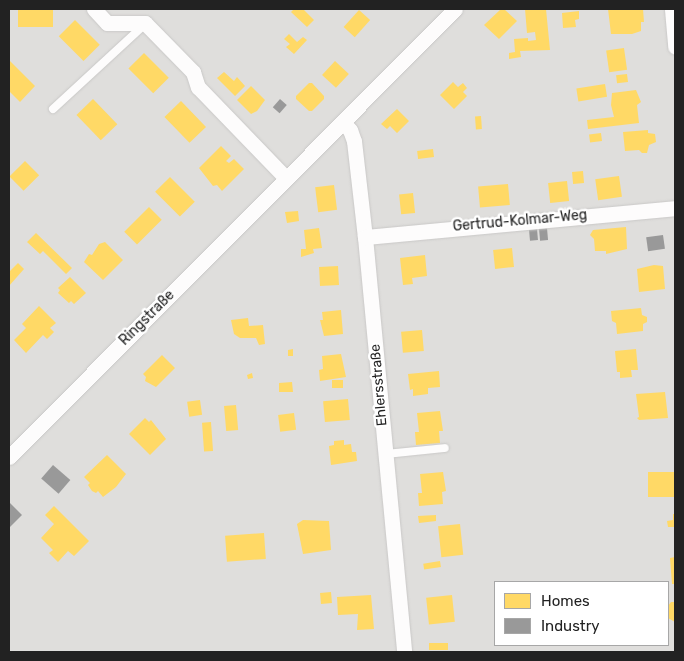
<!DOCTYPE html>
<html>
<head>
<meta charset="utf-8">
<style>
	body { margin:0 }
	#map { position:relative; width:684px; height:661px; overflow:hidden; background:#f0eeeb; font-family:Rubik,sans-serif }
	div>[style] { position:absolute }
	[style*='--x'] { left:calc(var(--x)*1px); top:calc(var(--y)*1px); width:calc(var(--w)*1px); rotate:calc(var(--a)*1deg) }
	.residential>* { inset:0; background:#dfdedc }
	.homes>* { inset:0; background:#ffd966; transform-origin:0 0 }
	.industry>* { inset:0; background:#999; transform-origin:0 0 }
	.roads { filter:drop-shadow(0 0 1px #c9c8c7) drop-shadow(0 0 1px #c9c8c7) }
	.lane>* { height:8px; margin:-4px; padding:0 4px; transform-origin:4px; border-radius:4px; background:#fdfcfc }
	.street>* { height:15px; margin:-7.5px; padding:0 7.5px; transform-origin:7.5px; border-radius:7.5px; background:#fdfcfc }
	span { translate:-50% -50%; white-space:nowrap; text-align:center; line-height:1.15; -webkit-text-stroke:5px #fff; paint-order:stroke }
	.street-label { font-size:14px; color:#222 }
	.frame { position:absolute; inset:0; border:10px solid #222; pointer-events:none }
	.legend { position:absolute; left:494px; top:581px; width:175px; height:65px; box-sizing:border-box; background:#fff; border:1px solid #a7a7a7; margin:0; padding:6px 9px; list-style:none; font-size:15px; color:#222 }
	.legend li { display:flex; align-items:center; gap:10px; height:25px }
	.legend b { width:25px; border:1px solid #a7a7a7 }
</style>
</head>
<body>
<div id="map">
	<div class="residential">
		<div style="clip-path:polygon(evenodd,9px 9px,675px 9px,675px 652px,9px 652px,9px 9px,495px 582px,668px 582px,668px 645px,495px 645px,495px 582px)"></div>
	</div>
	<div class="homes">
		<div style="left:18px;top:9px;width:35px;height:18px"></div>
		<div style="clip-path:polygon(294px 9px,303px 9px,314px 20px,307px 27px,291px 12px)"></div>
		<div style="clip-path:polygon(501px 9px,504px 9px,517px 21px,499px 39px,484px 25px)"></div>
		<div style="clip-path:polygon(525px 9px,546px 9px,550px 50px,520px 51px,521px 57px,509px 59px,509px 53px,515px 52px,514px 39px,528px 38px,528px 41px,536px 40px,535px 32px,527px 33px)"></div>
		<div style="clip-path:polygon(608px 9px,643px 9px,644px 22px,641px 22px,641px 31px,632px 34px,611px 34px)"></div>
		<div style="left:359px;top:10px;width:15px;height:23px;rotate:42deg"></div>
		<div style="clip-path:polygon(579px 11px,579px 19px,575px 20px,576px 27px,563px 28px,562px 13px)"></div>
		<div style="left:75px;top:20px;width:35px;height:23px;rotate:45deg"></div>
		<div style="clip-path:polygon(289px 34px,297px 42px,303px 37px,307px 40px,294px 54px,286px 47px,290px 44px,284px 39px)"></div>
		<div style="left:624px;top:48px;width:22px;height:18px;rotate:82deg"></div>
		<div style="left:144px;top:53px;width:35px;height:22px;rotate:45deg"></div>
		<div style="clip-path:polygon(10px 61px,35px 86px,20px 102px,9px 91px)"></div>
		<div style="left:335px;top:61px;width:19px;height:19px;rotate:43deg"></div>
		<div style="clip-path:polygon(224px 72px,234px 81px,237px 77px,245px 86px,235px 96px,217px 78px)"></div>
		<div style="left:627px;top:74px;width:8px;height:11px;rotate:83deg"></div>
		<div style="clip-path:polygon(453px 82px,458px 87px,463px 83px,467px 88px,463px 92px,467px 96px,454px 109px,440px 95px)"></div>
		<div style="clip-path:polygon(309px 83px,312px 83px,324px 96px,324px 99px,312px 111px,309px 111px,296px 99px,296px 96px)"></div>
		<div style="left:605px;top:84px;width:13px;height:29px;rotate:81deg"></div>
		<div style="clip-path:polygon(251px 86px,265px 100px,257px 111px,251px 114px,237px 100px)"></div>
		<div style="clip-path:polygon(636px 90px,641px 102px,637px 105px,639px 123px,588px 129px,587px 120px,614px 117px,611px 105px,612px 93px)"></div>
		<div style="left:93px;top:99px;width:35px;height:23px;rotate:46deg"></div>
		<div style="left:181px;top:101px;width:36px;height:23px;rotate:46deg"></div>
		<div style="clip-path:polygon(397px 109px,409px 121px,397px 133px,390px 126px,387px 129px,381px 124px)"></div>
		<div style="left:481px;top:116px;width:13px;height:6px;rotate:86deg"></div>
		<div style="clip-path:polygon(648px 130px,648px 133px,655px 134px,656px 142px,649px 145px,647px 153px,642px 153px,639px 150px,625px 151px,623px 132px)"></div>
		<div style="left:601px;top:133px;width:8px;height:12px;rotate:83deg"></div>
		<div style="clip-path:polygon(221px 146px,231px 156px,226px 161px,229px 163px,234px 159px,244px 169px,222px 191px,217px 185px,213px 186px,199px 168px)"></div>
		<div style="left:433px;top:149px;width:8px;height:16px;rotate:83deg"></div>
		<div style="left:25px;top:161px;width:20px;height:22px;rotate:45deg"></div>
		<div style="left:583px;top:171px;width:12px;height:11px;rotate:85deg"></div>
		<div style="left:619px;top:176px;width:21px;height:24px;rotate:82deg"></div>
		<div style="left:170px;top:177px;width:35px;height:21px;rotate:45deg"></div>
		<div style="left:567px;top:181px;width:20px;height:19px;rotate:84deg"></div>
		<div style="left:508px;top:184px;width:21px;height:30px;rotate:85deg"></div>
		<div style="left:334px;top:185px;width:25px;height:19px;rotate:83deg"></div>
		<div style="left:413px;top:193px;width:20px;height:14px;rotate:84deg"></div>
		<div style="left:149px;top:207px;width:18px;height:35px;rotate:45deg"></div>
		<div style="clip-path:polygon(298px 211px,299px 221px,287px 223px,285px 212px)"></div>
		<div style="clip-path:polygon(626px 227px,627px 249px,606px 254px,606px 251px,595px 251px,594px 239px,590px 235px,593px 230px)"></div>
		<div style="clip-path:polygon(319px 228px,322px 248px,313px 249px,314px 253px,301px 257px,301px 249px,306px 249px,304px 230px)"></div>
		<div style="clip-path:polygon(36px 233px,72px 268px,66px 274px,43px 251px,40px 254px,27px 242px)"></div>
		<div style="clip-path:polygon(105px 242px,123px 260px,103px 280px,84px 262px,89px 254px,92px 255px,99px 244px)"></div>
		<div style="left:512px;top:248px;width:19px;height:19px;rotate:84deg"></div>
		<div style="clip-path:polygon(425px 255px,427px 276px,412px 278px,413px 284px,403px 285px,400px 258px)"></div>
		<div style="clip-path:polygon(18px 263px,24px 269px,9px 286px,9px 272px)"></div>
		<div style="clip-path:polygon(654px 265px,663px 266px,665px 289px,639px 292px,637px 269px)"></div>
		<div style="left:338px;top:266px;width:19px;height:19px;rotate:87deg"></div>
		<div style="clip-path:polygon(70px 277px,86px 293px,74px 304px,71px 301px,69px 303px,58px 293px,60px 290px,58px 288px)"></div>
		<div style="clip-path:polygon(39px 306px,56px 323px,50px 328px,54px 332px,47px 339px,43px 335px,26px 353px,14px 340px,26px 328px,22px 324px)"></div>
		<div style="clip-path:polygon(641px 308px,642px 315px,647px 317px,647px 322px,643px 324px,643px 331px,617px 334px,616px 323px,612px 321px,611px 311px)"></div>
		<div style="clip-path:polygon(341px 310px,343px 334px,324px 336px,320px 320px,323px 320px,322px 312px)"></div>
		<div style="clip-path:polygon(248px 318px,249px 326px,263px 325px,265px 344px,259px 345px,256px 338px,240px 338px,234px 334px,231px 320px)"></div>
		<div style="left:422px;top:330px;width:21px;height:21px;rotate:85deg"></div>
		<div style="clip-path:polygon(293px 349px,293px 356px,288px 356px,288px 350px)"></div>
		<div style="clip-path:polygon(636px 349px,638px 370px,631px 370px,632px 377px,620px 378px,620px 372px,617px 372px,615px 351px)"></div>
		<div style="clip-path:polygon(341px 354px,346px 377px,320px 381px,319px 370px,323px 369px,322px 356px)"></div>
		<div style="clip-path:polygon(162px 355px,175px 368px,156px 387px,145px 381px,146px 377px,143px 374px)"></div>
		<div style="clip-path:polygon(439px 371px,440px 387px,428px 388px,428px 394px,413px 396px,413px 389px,410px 390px,408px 374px)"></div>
		<div style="clip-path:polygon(252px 373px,253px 378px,248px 379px,247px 375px)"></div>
		<div style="left:343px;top:380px;width:8px;height:11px;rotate:90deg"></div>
		<div style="clip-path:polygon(292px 382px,293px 392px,279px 392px,279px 383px)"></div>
		<div style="clip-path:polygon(665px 392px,668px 418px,639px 420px,637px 418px,639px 417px,636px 394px)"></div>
		<div style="left:348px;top:399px;width:21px;height:25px;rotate:85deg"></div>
		<div style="left:200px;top:400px;width:15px;height:13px;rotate:82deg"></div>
		<div style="left:236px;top:405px;width:25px;height:12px;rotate:85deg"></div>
		<div style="clip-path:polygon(440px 411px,443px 431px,439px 431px,440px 443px,416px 445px,415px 432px,419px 432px,417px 413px)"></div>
		<div style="left:294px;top:413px;width:17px;height:16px;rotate:83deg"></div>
		<div style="clip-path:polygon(145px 418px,149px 422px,151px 420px,166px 439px,150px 455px,129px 434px)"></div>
		<div style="left:211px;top:422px;width:29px;height:9px;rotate:86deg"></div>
		<div style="clip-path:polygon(344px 440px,344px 445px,351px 444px,352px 452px,356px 452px,357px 461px,331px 465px,329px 446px,334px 445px,334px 441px)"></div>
		<div style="clip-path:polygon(107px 455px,126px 474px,116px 487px,103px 497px,98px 491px,96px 493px,92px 491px,88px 485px,90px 483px,84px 477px)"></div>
		<div style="clip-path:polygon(443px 472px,446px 491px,442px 492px,443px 504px,419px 506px,418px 493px,422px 493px,420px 474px)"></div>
		<div style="left:675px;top:472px;width:25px;height:27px;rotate:90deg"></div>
		<div style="clip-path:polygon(54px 506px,89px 541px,74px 556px,68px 551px,58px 562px,49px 553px,53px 550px,41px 538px,54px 524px,45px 515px)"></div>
		<div style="clip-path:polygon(673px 514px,675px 514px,675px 527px,668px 527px,667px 521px,673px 520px)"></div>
		<div style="clip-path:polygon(436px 515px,436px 521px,419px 523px,418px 516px)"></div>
		<div style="clip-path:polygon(303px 520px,329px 521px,331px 550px,303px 554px,297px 524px)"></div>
		<div style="left:460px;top:524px;width:31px;height:22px;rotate:84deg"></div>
		<div style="left:264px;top:533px;width:26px;height:39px;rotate:86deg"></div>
		<div style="clip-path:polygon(675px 557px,675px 584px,672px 584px,670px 558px)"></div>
		<div style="left:440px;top:561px;width:6px;height:17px;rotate:81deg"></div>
		<div style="left:331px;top:592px;width:11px;height:11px;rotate:85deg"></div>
		<div style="clip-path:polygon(371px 595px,374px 629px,357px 630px,358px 614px,338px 615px,337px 597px)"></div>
		<div style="left:452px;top:595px;width:27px;height:26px;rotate:84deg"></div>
		<div style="clip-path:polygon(671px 602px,675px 602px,675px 622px,668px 618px,668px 606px)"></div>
		<div style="left:448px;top:643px;width:7px;height:19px;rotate:90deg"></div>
	</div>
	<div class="industry">
		<div style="left:280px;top:99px;width:9px;height:11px;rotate:41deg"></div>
		<div style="left:547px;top:228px;width:12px;height:8px;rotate:85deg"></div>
		<div style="left:537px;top:229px;width:11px;height:8px;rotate:85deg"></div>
		<div style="left:663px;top:235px;width:14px;height:17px;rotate:82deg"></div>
		<div style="left:53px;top:465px;width:23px;height:18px;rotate:41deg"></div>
		<div style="clip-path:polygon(9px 502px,22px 515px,9px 528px)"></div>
	</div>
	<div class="roads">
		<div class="lane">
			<div style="--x:53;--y:109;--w:125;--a:-42.7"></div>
			<div style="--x:385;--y:454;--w:60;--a:-5.7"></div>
		</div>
		<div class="street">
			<div style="--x:94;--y:9;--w:19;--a:47"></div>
			<div style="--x:107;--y:23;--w:38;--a:0"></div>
			<div style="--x:145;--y:23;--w:69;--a:45.6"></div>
			<div style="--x:193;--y:72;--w:16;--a:72"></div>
			<div style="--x:198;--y:87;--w:127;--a:46"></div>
			<div style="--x:672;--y:9;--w:38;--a:85"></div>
			<div style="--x:343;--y:122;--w:11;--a:49"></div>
			<div style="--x:350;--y:130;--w:12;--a:70"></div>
			<div style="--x:354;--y:141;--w:97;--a:83.5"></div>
			<div style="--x:365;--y:237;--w:417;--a:84.6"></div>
			<div style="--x:365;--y:237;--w:311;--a:-5.3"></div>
			<div style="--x:9;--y:457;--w:632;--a:-45.13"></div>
		</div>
	</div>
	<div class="street-label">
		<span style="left:520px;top:221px;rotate:-5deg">Gertrud-Kolmar-Weg</span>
		<span style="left:147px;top:318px;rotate:-45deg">Ringstraße</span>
		<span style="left:379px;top:385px;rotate:-95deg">Ehlersstraße</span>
	</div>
	<div class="frame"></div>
	<ul class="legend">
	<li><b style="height:14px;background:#ffd966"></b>Homes</li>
	<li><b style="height:14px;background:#999"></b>Industry</li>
	</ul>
</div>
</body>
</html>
